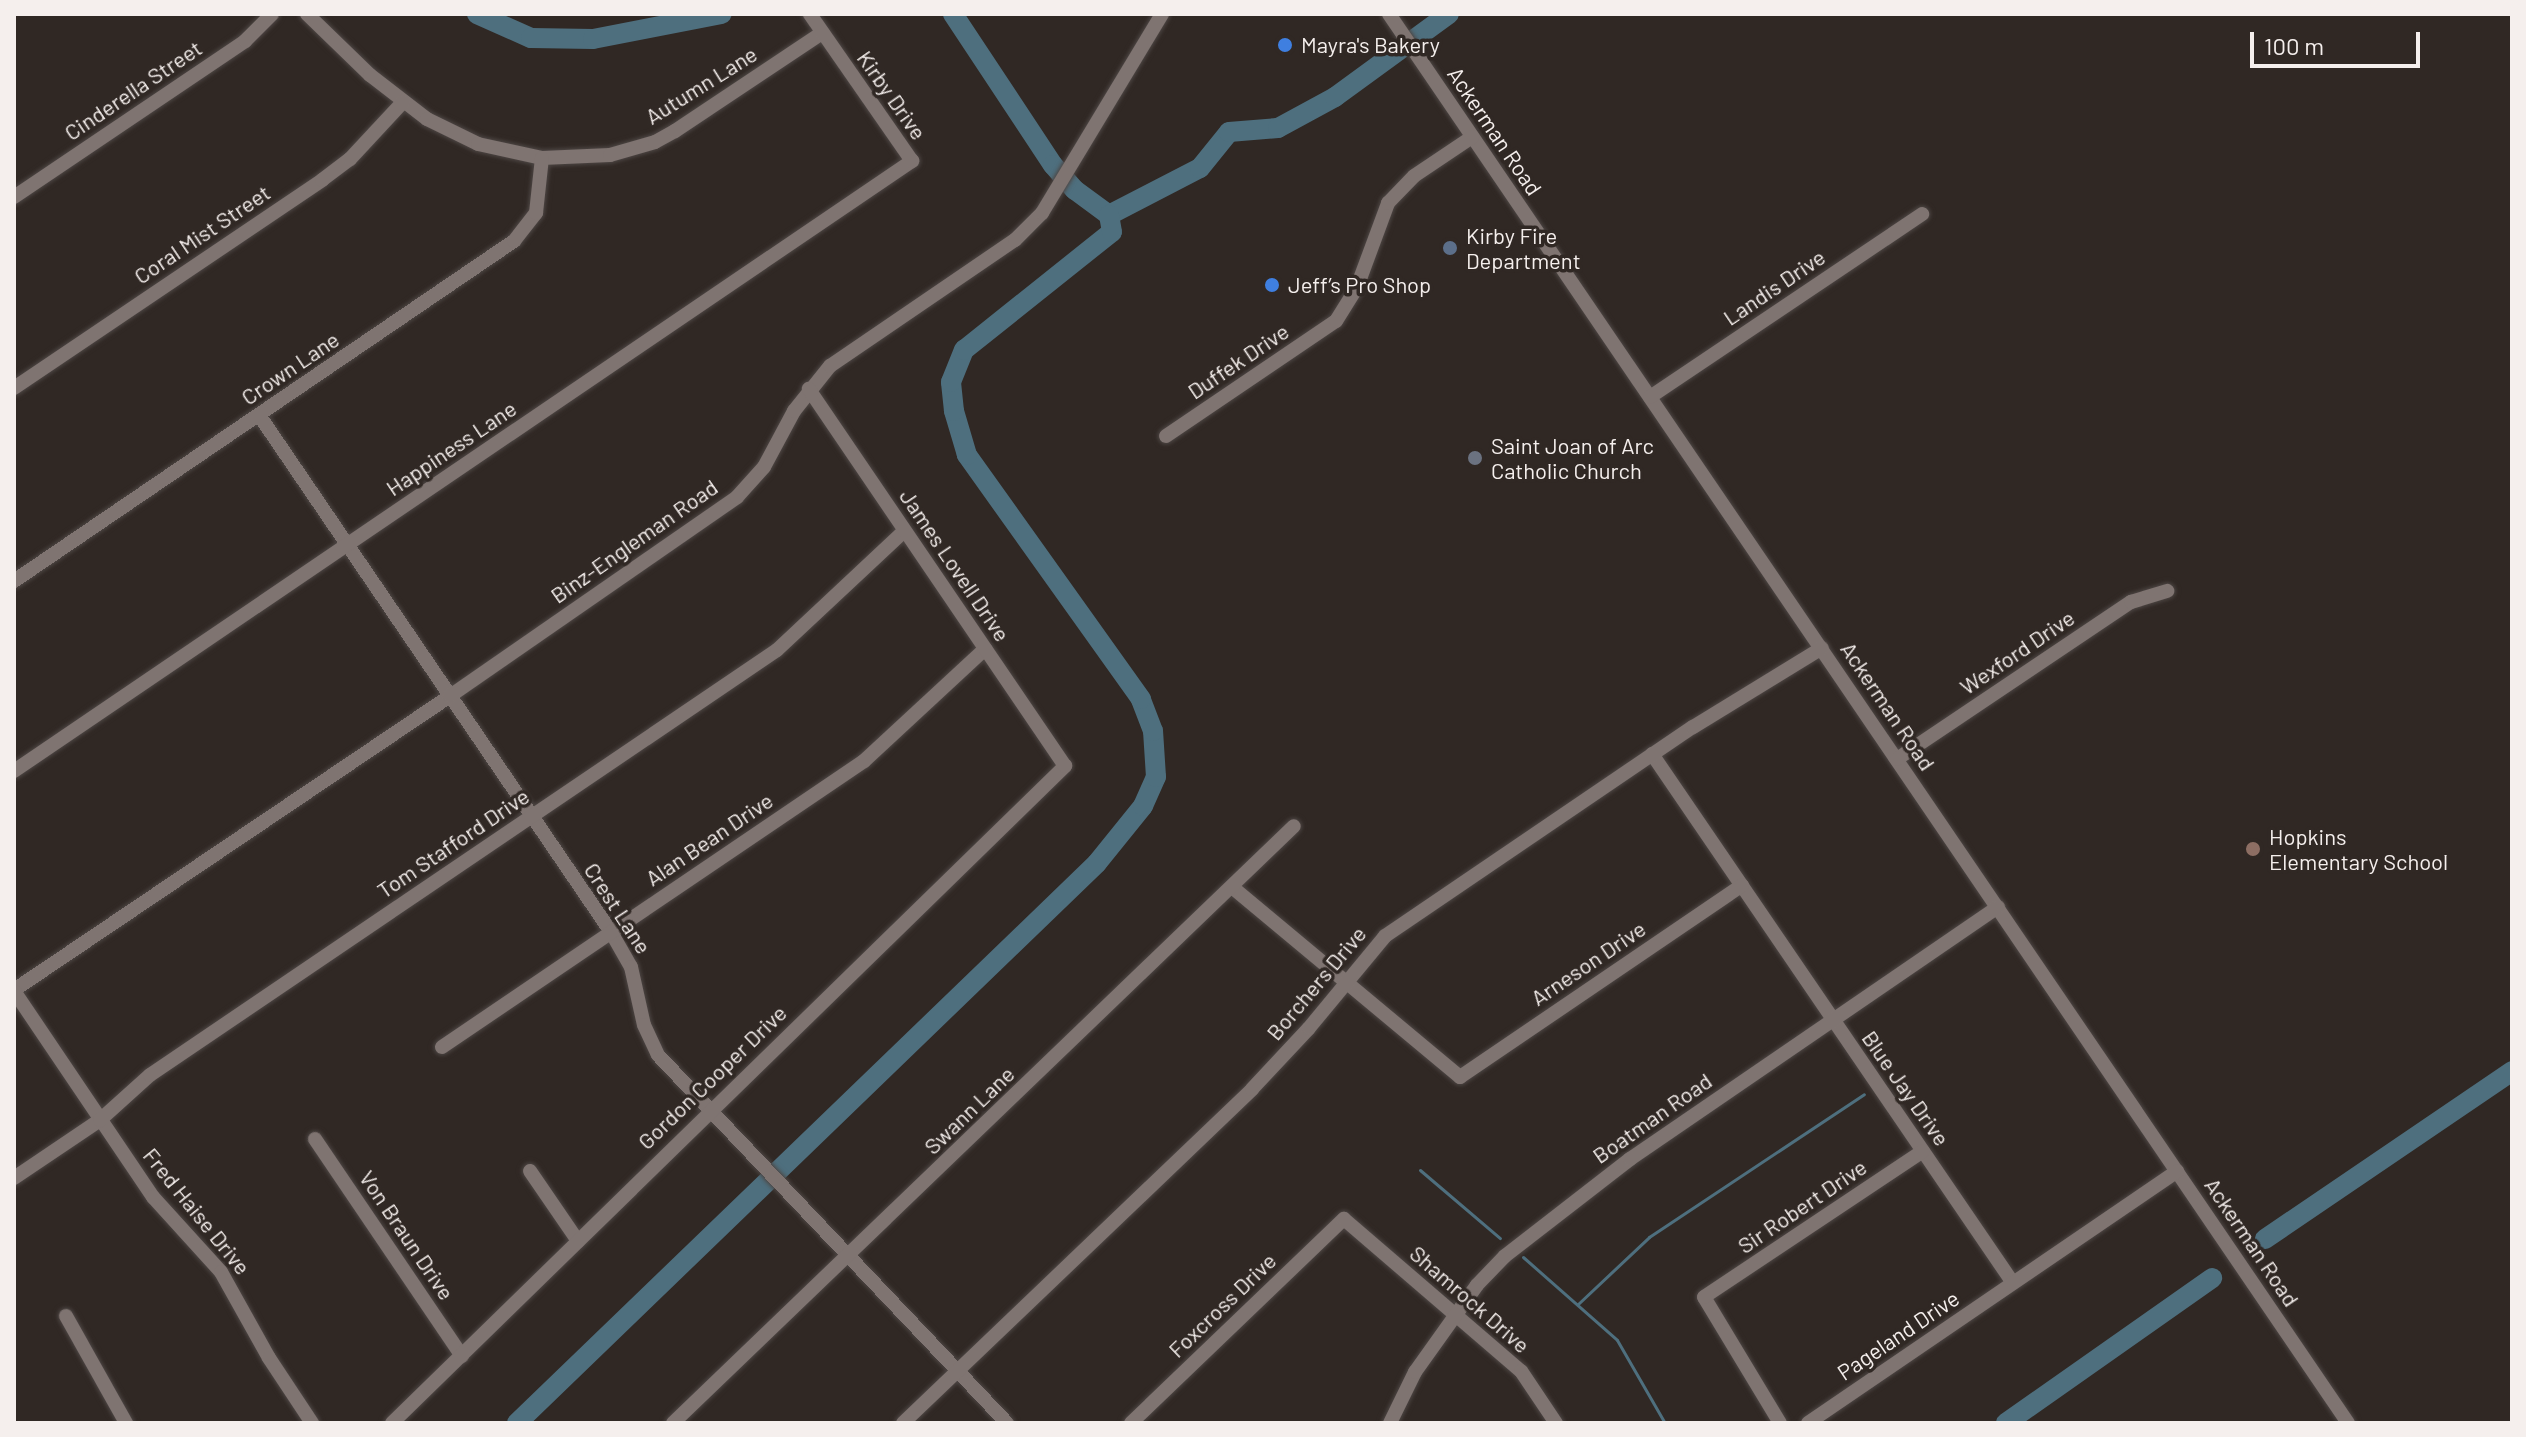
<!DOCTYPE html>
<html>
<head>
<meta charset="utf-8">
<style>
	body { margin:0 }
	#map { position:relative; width:2526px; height:1437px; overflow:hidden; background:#302824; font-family:Barlow,sans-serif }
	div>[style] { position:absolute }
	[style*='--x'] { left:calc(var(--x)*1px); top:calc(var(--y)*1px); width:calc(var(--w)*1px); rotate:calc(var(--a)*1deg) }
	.stream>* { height:3px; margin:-1.5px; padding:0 1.5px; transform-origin:1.5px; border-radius:1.5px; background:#4e6f7e }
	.river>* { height:20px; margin:-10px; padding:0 10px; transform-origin:10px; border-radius:10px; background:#4e6f7e }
	.roads { filter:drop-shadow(0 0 2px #4d4644) drop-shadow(0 0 2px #4d4644) }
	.minor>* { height:14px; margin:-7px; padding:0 7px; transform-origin:7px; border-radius:7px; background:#7f7471 }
	.dots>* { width:22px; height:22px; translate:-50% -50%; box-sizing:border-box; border:4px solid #302824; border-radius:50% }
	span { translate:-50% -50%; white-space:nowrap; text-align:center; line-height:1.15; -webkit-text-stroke:7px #302824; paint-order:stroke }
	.poi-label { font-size:22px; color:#f5efed }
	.left { translate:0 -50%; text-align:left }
	.street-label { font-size:22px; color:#f5efed }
	.frame { position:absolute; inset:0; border:16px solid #f5efed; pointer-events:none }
	.scale { position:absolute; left:2250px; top:32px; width:170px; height:36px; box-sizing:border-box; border:4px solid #f5efed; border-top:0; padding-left:10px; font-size:24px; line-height:28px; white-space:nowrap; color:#f5efed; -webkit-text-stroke:6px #302824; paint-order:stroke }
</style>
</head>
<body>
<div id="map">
	<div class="stream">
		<div style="--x:1420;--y:1170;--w:105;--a:40.4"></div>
		<div style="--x:1523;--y:1257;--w:125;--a:41.4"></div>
		<div style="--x:1617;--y:1340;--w:96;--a:60"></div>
		<div style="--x:1578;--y:1304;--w:98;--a:-43.3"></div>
		<div style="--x:1649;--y:1237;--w:258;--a:-33.6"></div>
	</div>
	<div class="river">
		<div style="--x:477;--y:14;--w:59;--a:24"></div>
		<div style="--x:531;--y:38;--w:62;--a:0.9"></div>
		<div style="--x:593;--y:39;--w:131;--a:-11"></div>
		<div style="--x:953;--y:14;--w:181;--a:56.5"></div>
		<div style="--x:1053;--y:165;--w:33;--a:49"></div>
		<div style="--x:1075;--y:190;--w:42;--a:36.3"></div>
		<div style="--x:1109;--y:215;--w:102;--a:-27.3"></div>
		<div style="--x:1200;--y:168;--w:46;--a:-51.1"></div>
		<div style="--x:1229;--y:132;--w:49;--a:-4.7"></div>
		<div style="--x:1278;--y:128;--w:65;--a:-28.5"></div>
		<div style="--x:1335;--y:97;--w:141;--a:-36.1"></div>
		<div style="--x:2265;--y:1239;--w:299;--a:-34.2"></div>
		<div style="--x:517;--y:1423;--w:806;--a:-43.99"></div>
		<div style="--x:1097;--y:863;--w:73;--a:-51.1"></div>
		<div style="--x:1143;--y:806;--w:32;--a:-66"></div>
		<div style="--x:1156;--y:777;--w:46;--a:-93.7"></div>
		<div style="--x:1153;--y:731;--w:34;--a:-111"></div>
		<div style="--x:1141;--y:699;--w:300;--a:-125.5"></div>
		<div style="--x:967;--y:455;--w:46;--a:-106.5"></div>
		<div style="--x:954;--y:411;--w:29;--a:-96"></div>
		<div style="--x:951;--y:382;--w:35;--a:-68"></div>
		<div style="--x:964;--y:350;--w:189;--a:-38.6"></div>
		<div style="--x:1112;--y:232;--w:17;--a:-100"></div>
		<div style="--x:2006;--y:1423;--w:252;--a:-35.1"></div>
	</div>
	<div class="roads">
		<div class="minor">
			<div style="--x:307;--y:14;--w:88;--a:44.1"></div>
			<div style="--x:370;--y:75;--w:72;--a:37.7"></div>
			<div style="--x:427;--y:119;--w:57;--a:26.1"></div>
			<div style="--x:478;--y:144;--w:66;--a:12.3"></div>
			<div style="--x:542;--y:158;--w:68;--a:-2.5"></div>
			<div style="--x:610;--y:155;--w:47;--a:-16.1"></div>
			<div style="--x:655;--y:142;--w:23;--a:-29"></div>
			<div style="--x:675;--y:131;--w:177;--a:-33.7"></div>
			<div style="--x:1389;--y:14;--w:1704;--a:55.76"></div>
			<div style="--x:14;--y:197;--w:279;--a:-34"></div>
			<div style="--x:245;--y:41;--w:38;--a:-45"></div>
			<div style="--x:14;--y:388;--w:372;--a:-34"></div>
			<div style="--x:322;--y:180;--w:35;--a:-37"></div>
			<div style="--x:350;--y:159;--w:78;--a:-47.1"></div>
			<div style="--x:1650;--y:397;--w:328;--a:-33.9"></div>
			<div style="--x:259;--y:415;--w:625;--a:55.75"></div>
			<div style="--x:611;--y:932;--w:40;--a:60.3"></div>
			<div style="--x:631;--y:967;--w:59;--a:77.4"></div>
			<div style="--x:644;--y:1025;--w:33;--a:65"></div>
			<div style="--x:658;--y:1055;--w:507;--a:46.52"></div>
			<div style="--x:1166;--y:436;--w:205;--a:-34.1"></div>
			<div style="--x:1336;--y:321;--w:40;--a:-58"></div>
			<div style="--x:1357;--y:287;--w:90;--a:-69.7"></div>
			<div style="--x:1388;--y:203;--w:37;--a:-46"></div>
			<div style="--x:1414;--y:176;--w:70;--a:-33.9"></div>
			<div style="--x:14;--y:581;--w:605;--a:-34.22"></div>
			<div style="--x:514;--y:241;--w:36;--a:-52"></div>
			<div style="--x:536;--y:213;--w:55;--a:-83.8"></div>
			<div style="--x:1652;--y:754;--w:640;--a:55.69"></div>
			<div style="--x:1897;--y:759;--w:282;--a:-33.9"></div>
			<div style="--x:2131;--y:602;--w:38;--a:-17"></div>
			<div style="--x:14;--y:771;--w:1086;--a:-34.19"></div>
			<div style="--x:912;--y:161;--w:179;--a:-124.8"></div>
			<div style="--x:1232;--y:887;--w:297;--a:39.8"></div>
			<div style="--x:1460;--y:1077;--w:341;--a:-34.2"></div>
			<div style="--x:14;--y:990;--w:526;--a:-33.99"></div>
			<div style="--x:450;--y:696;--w:349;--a:-34.7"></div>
			<div style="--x:737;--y:497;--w:40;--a:-48"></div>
			<div style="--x:764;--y:467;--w:64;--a:-61.8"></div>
			<div style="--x:794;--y:411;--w:58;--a:-51.3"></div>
			<div style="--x:830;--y:366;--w:224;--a:-34.3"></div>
			<div style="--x:1015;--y:240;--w:38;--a:-45"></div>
			<div style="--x:1042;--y:213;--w:232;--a:-58.9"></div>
			<div style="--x:14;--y:991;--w:249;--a:56"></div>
			<div style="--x:153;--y:1197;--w:101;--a:47.8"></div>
			<div style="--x:221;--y:1272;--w:98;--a:60.8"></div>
			<div style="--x:269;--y:1358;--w:78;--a:56.5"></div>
			<div style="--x:442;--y:1047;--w:510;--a:-34.13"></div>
			<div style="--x:864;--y:761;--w:165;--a:-42.8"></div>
			<div style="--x:315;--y:1139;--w:262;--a:55.9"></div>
			<div style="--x:530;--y:1171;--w:85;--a:55.6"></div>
			<div style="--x:14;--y:1178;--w:104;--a:-34"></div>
			<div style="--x:100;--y:1120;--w:67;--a:-42"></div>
			<div style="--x:150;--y:1075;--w:757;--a:-34.13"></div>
			<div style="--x:777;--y:650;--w:174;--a:-43.1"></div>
			<div style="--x:66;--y:1316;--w:123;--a:60.7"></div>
			<div style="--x:392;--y:1423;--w:941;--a:-44.31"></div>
			<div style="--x:1065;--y:766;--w:456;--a:-124.2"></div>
			<div style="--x:673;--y:1423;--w:861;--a:-43.87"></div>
			<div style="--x:903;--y:1423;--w:483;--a:-43.7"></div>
			<div style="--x:1252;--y:1089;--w:83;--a:-46.9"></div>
			<div style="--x:1309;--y:1028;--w:119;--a:-50.4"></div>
			<div style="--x:1385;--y:936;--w:372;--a:-34.2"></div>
			<div style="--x:1693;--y:727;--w:151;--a:-31.5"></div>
			<div style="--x:1131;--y:1423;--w:295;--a:-43.8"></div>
			<div style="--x:1344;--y:1219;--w:233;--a:40.7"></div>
			<div style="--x:1521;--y:1371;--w:63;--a:56.1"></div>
			<div style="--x:1390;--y:1423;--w:57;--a:-63.9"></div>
			<div style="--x:1415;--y:1372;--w:107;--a:-54.5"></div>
			<div style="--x:1477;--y:1285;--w:40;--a:-46"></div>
			<div style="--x:1505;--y:1256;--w:158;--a:-37.8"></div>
			<div style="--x:1630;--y:1159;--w:446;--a:-34.4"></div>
			<div style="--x:1780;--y:1423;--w:147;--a:-121.1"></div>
			<div style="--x:1704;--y:1297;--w:263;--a:-33.7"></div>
			<div style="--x:1808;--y:1423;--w:447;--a:-34.3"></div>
		</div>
	</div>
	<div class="dots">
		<div style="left:1285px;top:45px;background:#3f7fe0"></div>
		<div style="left:1450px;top:248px;background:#5c6f8a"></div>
		<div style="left:1272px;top:285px;background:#3f7fe0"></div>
		<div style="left:1475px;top:458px;background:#6b7280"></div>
		<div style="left:2253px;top:849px;background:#8d6e63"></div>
	</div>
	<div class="poi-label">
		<span class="left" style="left:1301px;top:45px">Mayra's Bakery</span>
		<span class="left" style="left:1466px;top:248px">Kirby Fire<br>Department</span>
		<span class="left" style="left:1288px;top:285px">Jeff’s Pro Shop</span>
		<span class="left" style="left:1491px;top:458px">Saint Joan of Arc<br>Catholic Church</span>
		<span class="left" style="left:2269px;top:849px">Hopkins<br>Elementary School</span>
	</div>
	<div class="street-label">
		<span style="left:701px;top:85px;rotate:-32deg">Autumn Lane</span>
		<span style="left:133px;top:90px;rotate:-34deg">Cinderella Street</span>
		<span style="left:892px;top:95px;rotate:55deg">Kirby Drive</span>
		<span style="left:1495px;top:131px;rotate:56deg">Ackerman Road</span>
		<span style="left:202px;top:234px;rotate:-34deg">Coral Mist Street</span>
		<span style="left:1774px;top:287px;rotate:-34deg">Landis Drive</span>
		<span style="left:1238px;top:361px;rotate:-34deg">Duffek Drive</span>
		<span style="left:290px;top:368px;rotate:-34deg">Crown Lane</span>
		<span style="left:451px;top:448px;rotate:-34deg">Happiness Lane</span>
		<span style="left:634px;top:541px;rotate:-35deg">Binz-Engleman Road</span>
		<span style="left:955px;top:565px;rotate:56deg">James Lovell Drive</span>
		<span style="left:2017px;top:652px;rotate:-34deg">Wexford Drive</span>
		<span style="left:1888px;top:706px;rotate:56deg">Ackerman Road</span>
		<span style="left:709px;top:839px;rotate:-34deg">Alan Bean Drive</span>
		<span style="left:453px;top:843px;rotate:-34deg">Tom Stafford Drive</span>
		<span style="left:618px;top:908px;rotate:57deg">Crest Lane</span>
		<span style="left:1588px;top:963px;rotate:-34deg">Arneson Drive</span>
		<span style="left:1316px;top:983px;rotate:-50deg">Borchers Drive</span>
		<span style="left:712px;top:1077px;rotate:-44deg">Gordon Cooper Drive</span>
		<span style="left:1906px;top:1088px;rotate:55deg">Blue Jay Drive</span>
		<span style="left:969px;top:1110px;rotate:-44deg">Swann Lane</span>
		<span style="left:1652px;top:1118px;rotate:-35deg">Boatman Road</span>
		<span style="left:1802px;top:1206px;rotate:-34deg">Sir Robert Drive</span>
		<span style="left:197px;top:1211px;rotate:51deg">Fred Haise Drive</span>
		<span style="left:407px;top:1235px;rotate:56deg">Von Braun Drive</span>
		<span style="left:2252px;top:1242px;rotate:56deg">Ackerman Road</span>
		<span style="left:1470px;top:1299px;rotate:41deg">Shamrock Drive</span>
		<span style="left:1222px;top:1305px;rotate:-44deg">Foxcross Drive</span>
		<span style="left:1898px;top:1335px;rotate:-34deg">Pageland Drive</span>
	</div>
	<div class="frame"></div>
	<div class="scale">100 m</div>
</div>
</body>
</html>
